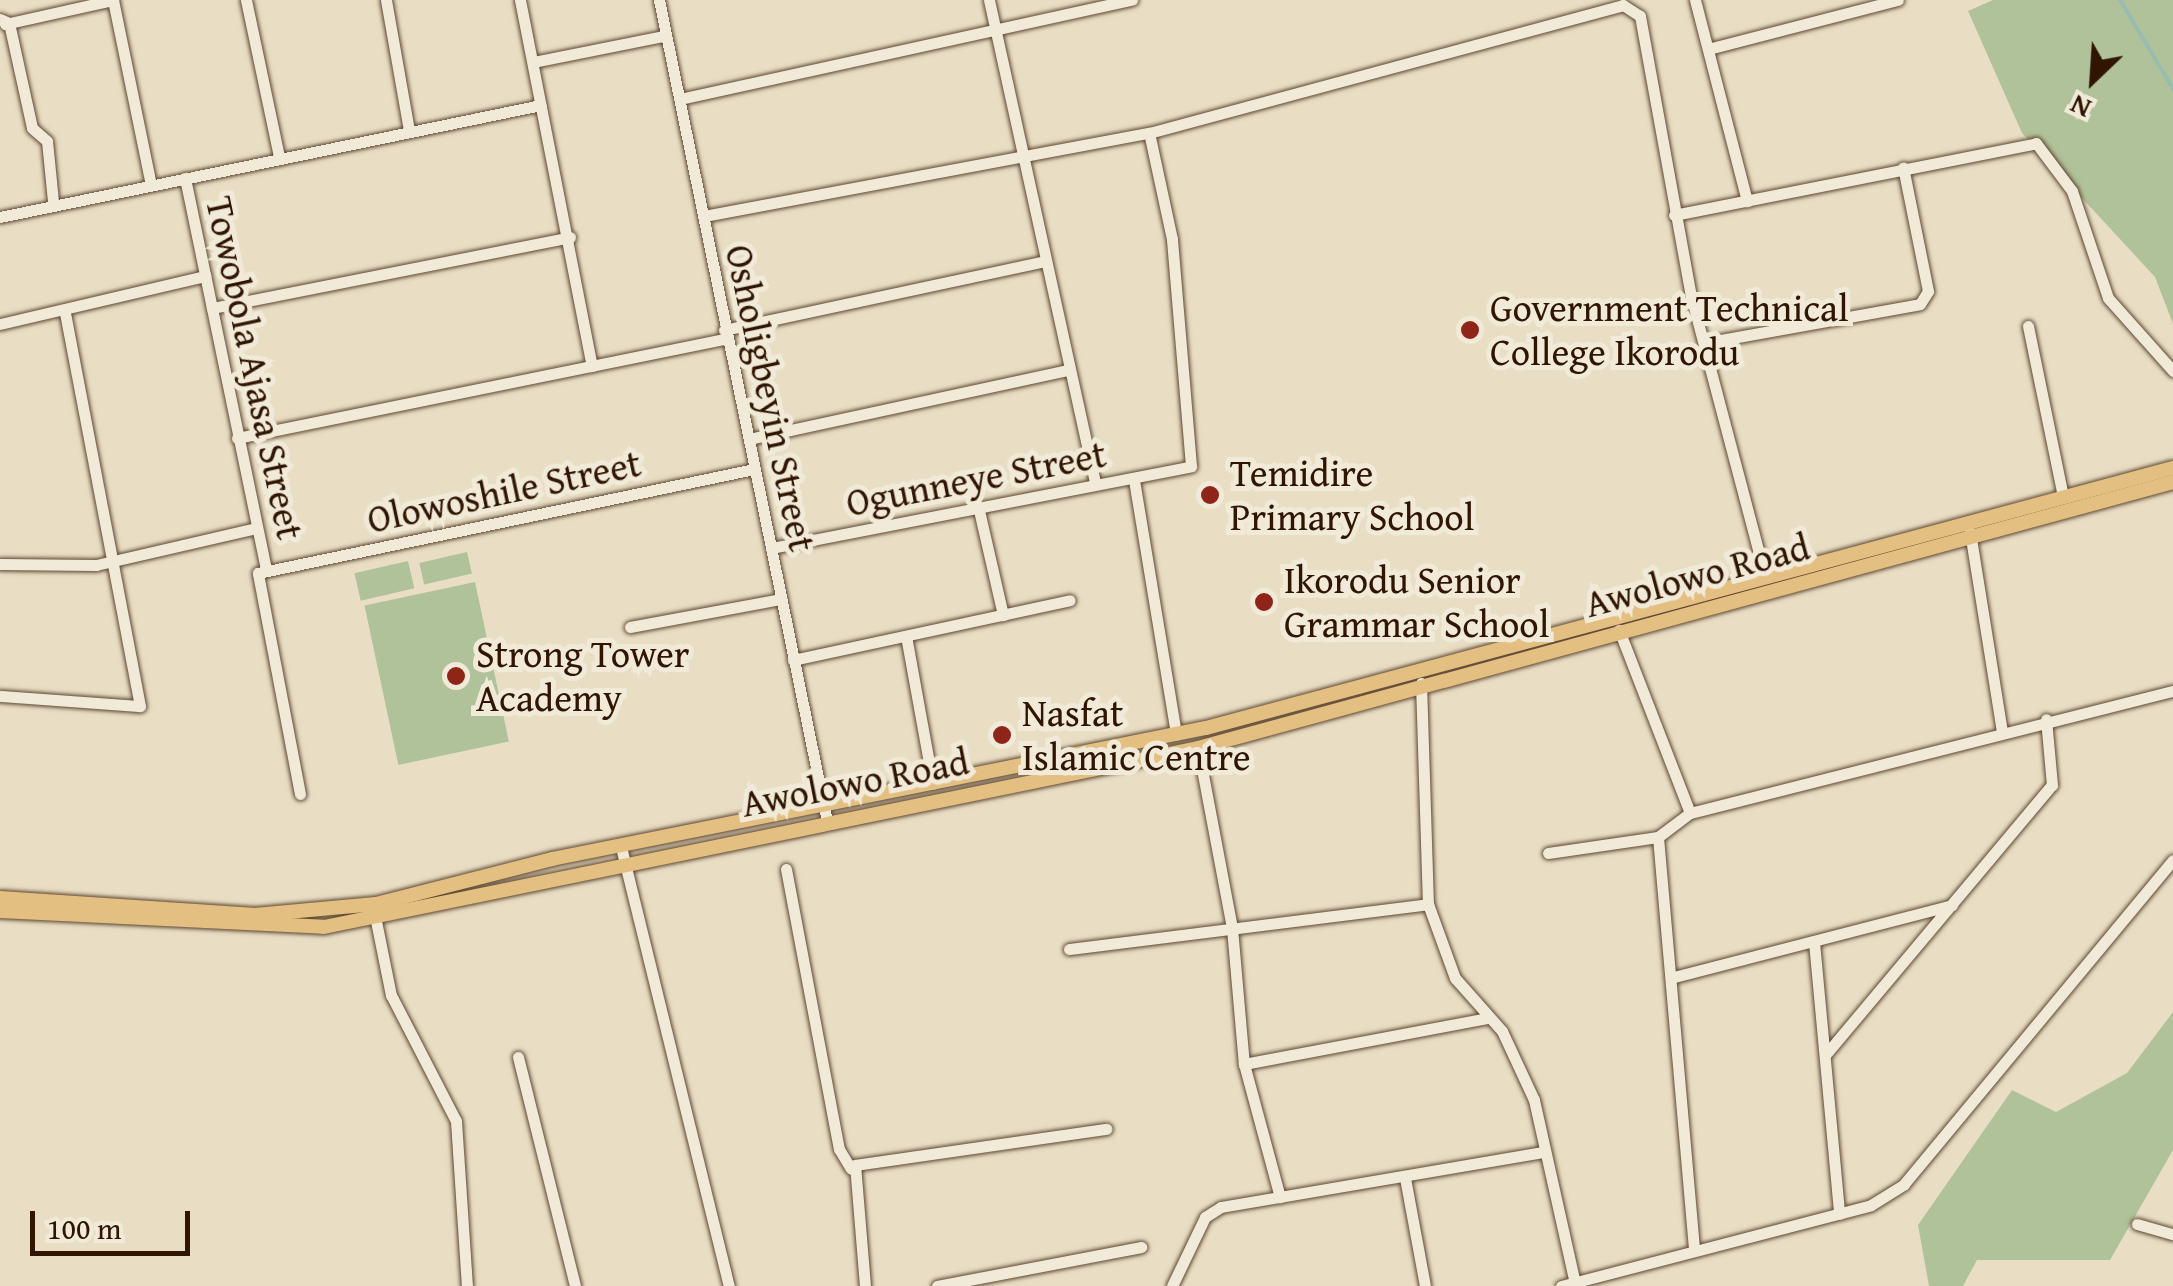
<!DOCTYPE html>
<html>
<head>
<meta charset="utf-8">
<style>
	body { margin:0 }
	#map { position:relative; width:2173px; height:1286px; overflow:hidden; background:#e9dec4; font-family:"Gentium Book Plus",serif }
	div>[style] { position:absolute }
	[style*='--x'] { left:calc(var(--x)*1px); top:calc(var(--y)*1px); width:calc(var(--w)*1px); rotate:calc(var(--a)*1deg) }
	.green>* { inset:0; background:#b0c299; transform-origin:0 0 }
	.stream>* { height:4px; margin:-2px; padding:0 2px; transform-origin:2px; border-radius:2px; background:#97bcb1 }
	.roads { filter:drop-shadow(0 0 2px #5e4731) drop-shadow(0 0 2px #5e4731) }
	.minor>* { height:11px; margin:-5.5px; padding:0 5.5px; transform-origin:5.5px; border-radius:5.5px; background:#f1ead9 }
	.major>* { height:14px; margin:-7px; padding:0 7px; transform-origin:7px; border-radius:7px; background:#e4bf82 }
	.dots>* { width:28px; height:28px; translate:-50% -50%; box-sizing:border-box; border:5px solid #f1ead9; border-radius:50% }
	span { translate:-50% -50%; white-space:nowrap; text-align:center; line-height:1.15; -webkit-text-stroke:10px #f1ead9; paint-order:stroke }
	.poi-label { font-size:38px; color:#301500 }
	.left { translate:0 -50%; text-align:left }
	.street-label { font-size:38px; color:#301500 }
	.north { position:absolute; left:2043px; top:30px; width:100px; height:100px; -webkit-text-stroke:8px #f1ead9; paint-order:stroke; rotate:205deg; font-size:28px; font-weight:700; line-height:40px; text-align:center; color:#301500 }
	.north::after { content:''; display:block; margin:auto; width:35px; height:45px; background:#301500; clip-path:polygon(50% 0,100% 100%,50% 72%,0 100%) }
	.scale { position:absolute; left:30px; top:1211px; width:160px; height:45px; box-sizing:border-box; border:5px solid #301500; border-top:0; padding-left:12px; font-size:30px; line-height:35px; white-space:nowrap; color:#301500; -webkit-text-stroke:8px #f1ead9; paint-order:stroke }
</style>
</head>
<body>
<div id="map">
	<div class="green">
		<div style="clip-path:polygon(1993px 0,2173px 0,2173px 324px,2155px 277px,2022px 133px,1968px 11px)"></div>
		<div style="left:467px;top:552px;width:22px;height:49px;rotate:77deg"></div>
		<div style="left:408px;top:561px;width:28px;height:55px;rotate:77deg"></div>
		<div style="left:475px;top:582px;width:163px;height:113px;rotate:78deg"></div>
		<div style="clip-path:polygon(2173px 1012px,2173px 1150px,2110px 1260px,1977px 1260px,1963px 1286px,1929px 1286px,1918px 1225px,2012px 1090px,2056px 1112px,2127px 1073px)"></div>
	</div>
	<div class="stream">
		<div style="--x:2120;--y:0;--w:104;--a:59.2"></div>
	</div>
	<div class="roads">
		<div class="minor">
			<div style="--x:113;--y:0;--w:184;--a:78.4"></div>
			<div style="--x:246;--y:0;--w:159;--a:78.1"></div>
			<div style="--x:386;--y:0;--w:132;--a:80"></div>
			<div style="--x:520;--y:0;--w:373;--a:78.9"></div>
			<div style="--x:659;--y:0;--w:838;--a:78.44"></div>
			<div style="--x:989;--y:0;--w:494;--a:77.6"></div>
			<div style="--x:1695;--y:0;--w:208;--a:75.5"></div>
			<div style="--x:0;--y:19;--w:10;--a:24"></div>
			<div style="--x:9;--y:23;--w:107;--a:77.6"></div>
			<div style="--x:32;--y:128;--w:20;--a:41"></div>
			<div style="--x:47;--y:141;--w:60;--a:84.3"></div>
			<div style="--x:5;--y:24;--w:111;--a:-12.5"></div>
			<div style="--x:1712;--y:48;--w:192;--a:-14.5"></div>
			<div style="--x:533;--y:62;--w:133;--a:-11.3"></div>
			<div style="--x:680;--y:99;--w:463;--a:-12.4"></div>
			<div style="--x:185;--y:178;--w:400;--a:78.3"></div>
			<div style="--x:1674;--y:215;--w:369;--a:-11.2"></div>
			<div style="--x:2036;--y:143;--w:60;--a:53.1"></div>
			<div style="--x:2072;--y:191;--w:113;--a:71.4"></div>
			<div style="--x:2108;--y:298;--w:98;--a:48.3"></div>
			<div style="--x:704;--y:216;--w:453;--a:-10.6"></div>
			<div style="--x:1149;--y:133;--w:491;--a:-15.1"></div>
			<div style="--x:1623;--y:5;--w:20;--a:33"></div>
			<div style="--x:1640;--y:16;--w:285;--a:79.7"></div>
			<div style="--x:1691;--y:296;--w:291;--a:75.2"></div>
			<div style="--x:0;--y:217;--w:552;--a:-11.7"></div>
			<div style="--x:212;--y:308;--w:365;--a:-11.2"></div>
			<div style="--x:0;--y:324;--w:211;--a:-13.2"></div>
			<div style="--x:2028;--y:326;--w:169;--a:78.4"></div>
			<div style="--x:724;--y:330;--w:325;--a:-12.1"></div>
			<div style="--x:1704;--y:343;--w:219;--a:-10.2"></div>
			<div style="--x:1920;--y:304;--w:15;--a:-58"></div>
			<div style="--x:1928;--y:291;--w:126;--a:-101.4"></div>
			<div style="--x:237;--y:438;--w:497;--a:-11.5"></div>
			<div style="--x:749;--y:439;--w:327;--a:-12.2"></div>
			<div style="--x:1134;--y:480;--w:258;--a:80.6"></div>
			<div style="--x:978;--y:506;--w:112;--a:77.1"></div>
			<div style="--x:1970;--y:532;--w:203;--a:80.9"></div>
			<div style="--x:771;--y:548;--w:428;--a:-11"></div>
			<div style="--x:1191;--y:466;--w:228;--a:-94.8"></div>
			<div style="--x:1172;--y:239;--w:108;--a:-102.2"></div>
			<div style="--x:0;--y:564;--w:96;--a:0.6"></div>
			<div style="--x:96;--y:565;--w:164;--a:-13"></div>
			<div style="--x:630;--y:627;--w:154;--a:-10.5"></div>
			<div style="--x:1619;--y:630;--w:196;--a:68.8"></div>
			<div style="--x:906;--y:636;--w:150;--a:79.7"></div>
			<div style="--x:793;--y:660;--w:283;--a:-12.2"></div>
			<div style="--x:1421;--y:683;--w:221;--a:88.2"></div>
			<div style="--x:1428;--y:904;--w:79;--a:70"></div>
			<div style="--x:1455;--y:978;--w:71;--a:48.4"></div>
			<div style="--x:1502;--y:1031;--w:76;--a:65.1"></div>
			<div style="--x:1534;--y:1100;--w:183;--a:77.4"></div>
			<div style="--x:0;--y:696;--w:140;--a:4.1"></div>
			<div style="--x:140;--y:706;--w:400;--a:-100.8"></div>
			<div style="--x:1198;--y:748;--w:183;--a:79.3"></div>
			<div style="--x:1232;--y:928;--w:137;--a:85"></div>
			<div style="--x:1244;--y:1064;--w:138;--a:74.9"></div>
			<div style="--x:300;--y:794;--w:225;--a:-100.8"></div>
			<div style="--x:258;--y:573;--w:507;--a:-11.84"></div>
			<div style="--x:1658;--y:837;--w:410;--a:85"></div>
			<div style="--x:621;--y:847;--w:452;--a:76.2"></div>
			<div style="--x:1548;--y:853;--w:111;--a:-8.3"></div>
			<div style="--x:1658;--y:837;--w:40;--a:-37"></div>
			<div style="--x:1690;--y:813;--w:498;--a:-14.2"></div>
			<div style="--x:786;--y:869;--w:285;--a:79.3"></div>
			<div style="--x:839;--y:1149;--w:23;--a:59"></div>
			<div style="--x:375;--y:916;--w:81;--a:78.6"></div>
			<div style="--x:391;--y:995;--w:142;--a:62.7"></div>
			<div style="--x:456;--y:1121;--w:165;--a:86.2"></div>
			<div style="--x:1814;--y:942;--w:273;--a:84.7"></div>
			<div style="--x:1069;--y:949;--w:362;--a:-7.1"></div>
			<div style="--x:1674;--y:977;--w:287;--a:-14.5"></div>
			<div style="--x:1826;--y:1054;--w:351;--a:-50"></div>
			<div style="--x:2052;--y:785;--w:66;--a:-95.2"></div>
			<div style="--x:518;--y:1057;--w:236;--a:76"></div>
			<div style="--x:1244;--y:1064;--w:247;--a:-10.7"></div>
			<div style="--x:1405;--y:1178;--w:110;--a:79.5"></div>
			<div style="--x:2137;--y:1224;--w:37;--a:16"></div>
			<div style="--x:865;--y:1286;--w:121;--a:-94.7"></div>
			<div style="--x:855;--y:1165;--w:254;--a:-8.2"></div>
			<div style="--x:937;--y:1286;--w:208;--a:-10.8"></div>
			<div style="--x:1172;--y:1286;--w:76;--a:-64.4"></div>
			<div style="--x:1205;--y:1217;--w:19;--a:-32"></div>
			<div style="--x:1221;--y:1207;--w:327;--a:-9.7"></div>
			<div style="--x:1561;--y:1286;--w:320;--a:-14.6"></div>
			<div style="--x:1871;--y:1205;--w:39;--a:-32"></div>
			<div style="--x:1904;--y:1184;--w:421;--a:-50.3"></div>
		</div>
		<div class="major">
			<div style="--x:0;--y:898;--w:256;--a:3.8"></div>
			<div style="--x:255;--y:915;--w:121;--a:-5.2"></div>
			<div style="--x:376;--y:904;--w:182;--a:-14.3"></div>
			<div style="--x:552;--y:859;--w:667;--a:-11.33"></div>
			<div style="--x:1206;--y:728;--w:1001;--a:-15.05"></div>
			<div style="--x:0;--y:911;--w:324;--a:2.8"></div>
			<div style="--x:324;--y:927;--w:892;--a:-11.57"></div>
			<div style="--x:1198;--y:748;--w:1011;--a:-15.26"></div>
		</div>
	</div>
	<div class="dots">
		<div style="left:1470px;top:330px;background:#8f2418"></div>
		<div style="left:1210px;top:495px;background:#8f2418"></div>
		<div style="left:1264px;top:602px;background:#8f2418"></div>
		<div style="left:456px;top:676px;background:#8f2418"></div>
		<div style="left:1002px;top:735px;background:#8f2418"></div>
	</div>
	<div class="poi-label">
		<span class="left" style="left:1490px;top:330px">Government Technical<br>College Ikorodu</span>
		<span class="left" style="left:1230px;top:495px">Temidire<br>Primary School</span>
		<span class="left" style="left:1284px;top:602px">Ikorodu Senior<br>Grammar School</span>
		<span class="left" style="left:476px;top:676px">Strong Tower<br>Academy</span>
		<span class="left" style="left:1022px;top:735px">Nasfat<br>Islamic Centre</span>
	</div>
	<div class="street-label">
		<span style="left:255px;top:368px;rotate:78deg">Towobola Ajasa Street</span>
		<span style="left:771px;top:398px;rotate:78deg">Osholigbeyin Street</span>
		<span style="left:976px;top:478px;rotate:-11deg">Ogunneye Street</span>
		<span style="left:504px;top:491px;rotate:-12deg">Olowoshile Street</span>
		<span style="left:1697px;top:575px;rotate:-15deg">Awolowo Road</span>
		<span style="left:855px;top:782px;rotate:-11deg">Awolowo Road</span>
	</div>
	<div class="north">N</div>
	<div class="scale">100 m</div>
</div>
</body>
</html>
